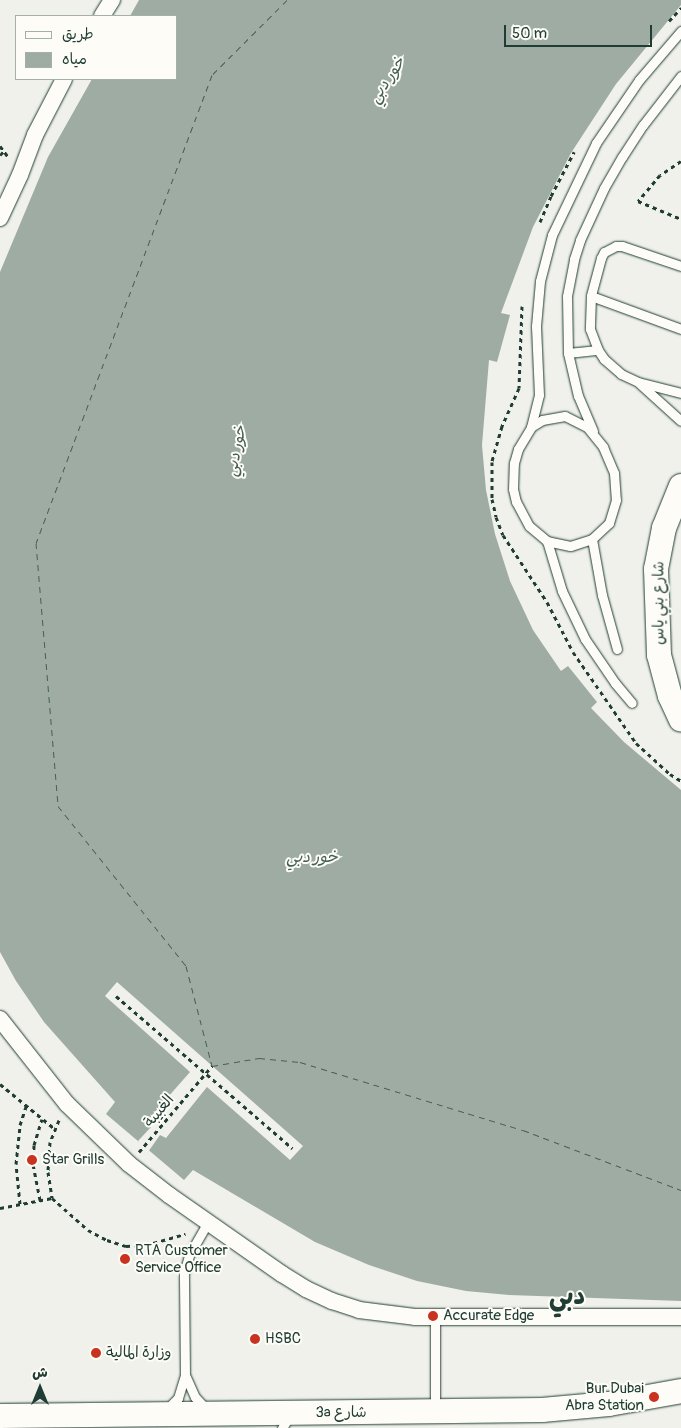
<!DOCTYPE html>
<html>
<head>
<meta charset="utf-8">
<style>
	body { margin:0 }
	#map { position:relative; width:681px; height:1428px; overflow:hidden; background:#f0f1eb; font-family:Pangolin,"Playpen Sans Arabic",sans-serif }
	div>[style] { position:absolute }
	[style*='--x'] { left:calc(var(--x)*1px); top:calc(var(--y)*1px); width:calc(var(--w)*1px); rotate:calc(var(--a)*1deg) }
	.water>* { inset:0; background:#9faca4 }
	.pier>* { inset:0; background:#f0f1eb }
	.ferry>* { height:1px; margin-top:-0.5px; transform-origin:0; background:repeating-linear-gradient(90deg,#455e56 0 6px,transparent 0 11px) }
	.path>* { height:3px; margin-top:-1.5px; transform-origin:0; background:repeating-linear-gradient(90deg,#1f3d34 0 4px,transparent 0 8px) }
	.roads { filter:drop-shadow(0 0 1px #1f3d34) drop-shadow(0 0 1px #1f3d34) }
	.lane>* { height:9px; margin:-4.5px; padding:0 4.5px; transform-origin:4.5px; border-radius:4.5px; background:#fdfcf7 }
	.street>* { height:16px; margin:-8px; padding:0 8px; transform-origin:8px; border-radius:8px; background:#fdfcf7 }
	.secondary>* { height:24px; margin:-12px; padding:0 12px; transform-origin:12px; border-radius:12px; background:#fdfcf7 }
	.dots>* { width:14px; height:14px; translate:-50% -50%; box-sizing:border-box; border:2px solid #fdfcf7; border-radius:50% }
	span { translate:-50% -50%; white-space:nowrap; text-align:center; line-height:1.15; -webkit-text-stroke:4px #fdfcf7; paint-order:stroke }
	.street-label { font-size:15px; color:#1f3d34 }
	.poi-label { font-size:15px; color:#1f3d34 }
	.left { translate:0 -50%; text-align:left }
	.right { translate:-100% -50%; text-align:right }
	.water-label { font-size:16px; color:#455e56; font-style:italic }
	.town-label { font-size:25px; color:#1f3d34; font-weight:700 }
	.legend { position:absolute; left:15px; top:15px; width:162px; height:65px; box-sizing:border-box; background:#fdfcf7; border:1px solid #a4b0a9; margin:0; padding:6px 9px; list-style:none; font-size:15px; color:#1f3d34 }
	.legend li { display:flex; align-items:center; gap:10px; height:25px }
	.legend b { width:25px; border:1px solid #a4b0a9 }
	.north { position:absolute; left:15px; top:1363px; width:50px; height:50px; -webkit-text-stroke:4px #fdfcf7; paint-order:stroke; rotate:0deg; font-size:14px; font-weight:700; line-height:20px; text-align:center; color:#1f3d34 }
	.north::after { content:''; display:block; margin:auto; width:18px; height:22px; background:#1f3d34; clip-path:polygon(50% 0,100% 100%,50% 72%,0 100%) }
	.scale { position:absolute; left:504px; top:25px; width:148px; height:22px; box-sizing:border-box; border:2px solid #1f3d34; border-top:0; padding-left:6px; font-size:15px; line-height:18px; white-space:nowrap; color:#1f3d34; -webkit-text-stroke:4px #fdfcf7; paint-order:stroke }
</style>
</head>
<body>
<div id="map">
	<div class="water">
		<div style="clip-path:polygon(139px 0,681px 0,681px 5px,616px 84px,571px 153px,533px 227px,501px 313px,510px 315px,497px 362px,489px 360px,482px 445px,486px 490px,495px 534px,510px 581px,533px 630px,561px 671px,568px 666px,597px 702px,591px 708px,624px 742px,681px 790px,681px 1301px,509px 1295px,466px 1291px,417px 1281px,369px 1265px,315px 1242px,193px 1170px,184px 1180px,106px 1114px,115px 1102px,44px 1022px,16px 981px,0 952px,0 272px,48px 157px,92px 79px,176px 79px,176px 16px,130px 16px)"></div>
	</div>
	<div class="pier">
		<div style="clip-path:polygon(117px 982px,303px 1146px,290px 1160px,207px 1087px,166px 1138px,160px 1135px,148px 1152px,143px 1147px,138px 1141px,151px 1127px,146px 1122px,190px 1072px,105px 996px)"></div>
	</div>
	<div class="ferry">
		<div style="--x:287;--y:0;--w:106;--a:135"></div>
		<div style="--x:212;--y:75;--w:500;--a:110.6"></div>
		<div style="--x:36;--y:543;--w:264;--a:85.2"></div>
		<div style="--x:58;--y:806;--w:205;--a:51.3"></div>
		<div style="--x:186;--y:966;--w:103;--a:75.4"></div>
		<div style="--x:212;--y:1066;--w:48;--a:-9.7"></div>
		<div style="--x:259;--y:1058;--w:41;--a:5.6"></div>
		<div style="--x:300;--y:1062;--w:233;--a:17"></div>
		<div style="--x:523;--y:1130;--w:169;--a:20.8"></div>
	</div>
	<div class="path">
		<div style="--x:669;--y:21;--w:18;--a:-47"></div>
		<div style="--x:0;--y:146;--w:15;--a:53"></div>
		<div style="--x:0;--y:155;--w:6;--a:-45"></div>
		<div style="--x:681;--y:161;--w:25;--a:146"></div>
		<div style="--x:660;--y:175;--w:34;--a:130"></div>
		<div style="--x:638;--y:201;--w:47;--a:22.7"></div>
		<div style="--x:540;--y:222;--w:28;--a:-67"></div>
		<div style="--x:551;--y:196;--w:50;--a:-62.4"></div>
		<div style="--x:522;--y:306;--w:82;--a:92.1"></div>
		<div style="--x:519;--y:388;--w:42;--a:114.1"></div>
		<div style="--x:502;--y:426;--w:37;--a:106"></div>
		<div style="--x:492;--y:462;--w:37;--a:90"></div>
		<div style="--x:492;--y:499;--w:18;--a:77"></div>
		<div style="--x:496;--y:517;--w:19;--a:69"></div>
		<div style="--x:503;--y:535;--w:80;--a:56.7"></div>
		<div style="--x:547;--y:602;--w:56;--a:62.5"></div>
		<div style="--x:573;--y:652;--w:111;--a:55.3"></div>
		<div style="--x:636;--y:743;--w:46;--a:42.4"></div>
		<div style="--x:670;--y:774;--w:13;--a:32"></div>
		<div style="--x:116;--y:996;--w:233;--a:40.8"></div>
		<div style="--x:0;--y:1084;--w:71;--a:39.3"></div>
		<div style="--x:59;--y:1120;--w:24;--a:112"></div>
		<div style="--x:50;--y:1142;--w:30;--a:94"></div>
		<div style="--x:48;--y:1172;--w:26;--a:81"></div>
		<div style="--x:52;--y:1198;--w:48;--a:41.6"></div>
		<div style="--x:88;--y:1230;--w:21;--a:28"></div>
		<div style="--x:107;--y:1240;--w:20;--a:18"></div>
		<div style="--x:126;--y:1246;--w:20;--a:-3"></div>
		<div style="--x:146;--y:1245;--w:41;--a:-15.8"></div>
		<div style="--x:139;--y:1152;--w:113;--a:-49.7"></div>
		<div style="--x:40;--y:1200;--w:36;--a:-101"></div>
		<div style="--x:33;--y:1165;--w:20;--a:-87"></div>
		<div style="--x:34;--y:1145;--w:27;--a:-73"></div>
		<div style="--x:20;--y:1204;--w:40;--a:-95.7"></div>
		<div style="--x:16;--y:1164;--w:39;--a:-84"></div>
		<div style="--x:20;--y:1125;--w:20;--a:-72"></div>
		<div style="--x:0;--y:1208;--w:53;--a:-10.9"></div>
	</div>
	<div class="roads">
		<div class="lane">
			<div style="--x:681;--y:266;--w:62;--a:-161.3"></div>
			<div style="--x:622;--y:246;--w:6;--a:180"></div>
			<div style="--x:616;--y:246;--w:13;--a:153"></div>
			<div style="--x:604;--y:252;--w:7;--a:117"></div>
			<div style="--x:601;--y:258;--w:39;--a:105"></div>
			<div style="--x:591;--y:296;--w:96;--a:20.1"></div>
			<div style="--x:591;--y:296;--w:33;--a:92"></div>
			<div style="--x:590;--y:329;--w:22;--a:69"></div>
			<div style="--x:598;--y:350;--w:11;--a:56"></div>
			<div style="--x:604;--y:359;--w:23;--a:41"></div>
			<div style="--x:621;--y:374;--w:19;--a:25"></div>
			<div style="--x:638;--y:382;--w:44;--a:14.3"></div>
			<div style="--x:568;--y:353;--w:30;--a:-6"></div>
			<div style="--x:640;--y:384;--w:55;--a:42.1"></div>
			<div style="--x:531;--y:427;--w:13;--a:-32"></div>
			<div style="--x:542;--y:420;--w:23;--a:-10"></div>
			<div style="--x:565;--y:416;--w:25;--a:27"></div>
			<div style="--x:587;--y:427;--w:26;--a:51"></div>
			<div style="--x:603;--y:447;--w:28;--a:67"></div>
			<div style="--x:614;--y:473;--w:27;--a:86"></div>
			<div style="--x:616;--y:500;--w:24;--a:107"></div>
			<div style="--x:609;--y:523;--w:23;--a:137"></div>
			<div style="--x:592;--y:539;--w:23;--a:162"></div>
			<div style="--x:570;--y:546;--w:24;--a:-168"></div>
			<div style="--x:547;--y:541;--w:23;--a:-140"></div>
			<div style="--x:529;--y:526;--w:27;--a:-118"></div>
			<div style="--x:516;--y:502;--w:13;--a:-103"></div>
			<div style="--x:513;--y:489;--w:26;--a:-88"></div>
			<div style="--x:514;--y:463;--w:15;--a:-74"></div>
			<div style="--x:518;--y:449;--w:26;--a:-59"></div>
			<div style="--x:531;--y:427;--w:33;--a:-76"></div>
			<div style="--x:539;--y:395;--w:69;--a:-92.5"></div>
			<div style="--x:536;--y:326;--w:45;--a:-84.9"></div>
			<div style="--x:540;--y:281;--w:48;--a:-75.4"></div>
			<div style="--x:552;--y:235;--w:102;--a:-64.4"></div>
			<div style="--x:596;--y:143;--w:76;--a:-55.7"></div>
			<div style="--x:639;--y:80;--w:65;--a:-49.4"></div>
			<div style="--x:593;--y:431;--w:38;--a:-113"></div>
			<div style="--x:578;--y:396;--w:44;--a:-103.1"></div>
			<div style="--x:568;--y:353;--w:57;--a:-91"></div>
			<div style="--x:567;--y:296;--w:38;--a:-79"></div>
			<div style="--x:574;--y:259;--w:20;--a:-72"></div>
			<div style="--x:580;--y:240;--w:57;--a:-65.2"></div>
			<div style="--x:604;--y:188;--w:36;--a:-60"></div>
			<div style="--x:622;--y:157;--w:38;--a:-57"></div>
			<div style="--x:643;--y:125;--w:62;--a:-52.2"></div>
			<div style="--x:592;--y:539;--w:57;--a:79.9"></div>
			<div style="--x:602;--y:595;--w:56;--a:74.5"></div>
			<div style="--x:547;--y:541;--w:52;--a:73.3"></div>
			<div style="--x:562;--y:591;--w:53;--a:64.4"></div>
			<div style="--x:585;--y:639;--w:53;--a:55.7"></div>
			<div style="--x:615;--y:683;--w:26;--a:50"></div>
			<div style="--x:186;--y:1377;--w:22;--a:66"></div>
			<div style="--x:195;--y:1397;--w:18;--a:47"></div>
			<div style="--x:435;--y:1409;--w:92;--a:-90"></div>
			<div style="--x:166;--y:1410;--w:17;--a:-45"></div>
			<div style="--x:178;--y:1398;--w:24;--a:-73"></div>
			<div style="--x:185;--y:1375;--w:102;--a:-90.6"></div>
			<div style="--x:184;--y:1273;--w:19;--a:-74"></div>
			<div style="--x:189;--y:1255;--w:38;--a:-60"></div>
			<div style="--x:282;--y:1428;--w:15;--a:-58"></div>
		</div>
		<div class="street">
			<div style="--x:102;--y:16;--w:19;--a:-58"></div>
			<div style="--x:0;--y:218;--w:47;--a:-65.1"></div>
			<div style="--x:20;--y:175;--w:43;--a:-69.4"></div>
			<div style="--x:35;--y:135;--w:63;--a:-62.6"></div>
			<div style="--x:0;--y:1019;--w:108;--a:51.8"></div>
			<div style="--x:67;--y:1104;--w:86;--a:44.1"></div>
			<div style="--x:129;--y:1164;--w:51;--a:37.8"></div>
			<div style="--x:169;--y:1195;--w:138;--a:35"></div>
			<div style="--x:282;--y:1274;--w:28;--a:32"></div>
			<div style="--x:306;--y:1289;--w:29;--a:25"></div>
			<div style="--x:332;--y:1301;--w:28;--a:18"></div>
			<div style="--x:359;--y:1310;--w:56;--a:7.1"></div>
			<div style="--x:415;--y:1317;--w:266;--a:0"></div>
		</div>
		<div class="secondary">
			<div style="--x:681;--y:486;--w:45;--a:112"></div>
			<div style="--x:664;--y:528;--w:42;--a:101"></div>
			<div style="--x:656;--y:569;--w:86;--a:88"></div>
			<div style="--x:659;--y:655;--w:42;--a:75"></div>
			<div style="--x:670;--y:696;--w:26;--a:65"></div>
			<div style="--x:0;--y:1416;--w:542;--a:-0.63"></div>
			<div style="--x:542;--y:1410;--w:67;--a:-5.1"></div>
			<div style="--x:609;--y:1404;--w:73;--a:-10.2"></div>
		</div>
	</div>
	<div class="dots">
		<div style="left:32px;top:1160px;background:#c8321e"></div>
		<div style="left:125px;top:1259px;background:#c8321e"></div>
		<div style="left:433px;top:1316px;background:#c8321e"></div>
		<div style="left:255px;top:1339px;background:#c8321e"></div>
		<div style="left:96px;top:1353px;background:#c8321e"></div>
		<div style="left:654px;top:1397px;background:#c8321e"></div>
	</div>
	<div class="street-label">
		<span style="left:659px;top:603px;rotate:-90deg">شارع بني ياس</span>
		<span style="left:159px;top:1111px;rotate:-50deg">الغبيبة</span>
		<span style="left:341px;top:1413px">3a شارع</span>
	</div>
	<div class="poi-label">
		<span class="left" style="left:42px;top:1160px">Star Grills</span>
		<span class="left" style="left:135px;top:1259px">RTA Customer<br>Service Office</span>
		<span class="left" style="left:443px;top:1316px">Accurate Edge</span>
		<span class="left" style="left:265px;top:1339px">HSBC</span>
		<span class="left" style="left:106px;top:1353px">وزارة المالية</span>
		<span class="right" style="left:644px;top:1397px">Bur Dubai<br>Abra Station</span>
	</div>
	<div class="water-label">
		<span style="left:387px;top:80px;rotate:-56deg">خور دبي</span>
		<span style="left:236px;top:451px;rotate:-79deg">خور دبي</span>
		<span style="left:312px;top:857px">خور دبي</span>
	</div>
	<div class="town-label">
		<span style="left:567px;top:1297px">دبي</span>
	</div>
	<ul class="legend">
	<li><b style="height:6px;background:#fdfcf7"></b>طريق</li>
	<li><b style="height:14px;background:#9faca4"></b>مياه</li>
	</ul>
	<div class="north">ش</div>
	<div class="scale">50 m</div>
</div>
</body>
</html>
